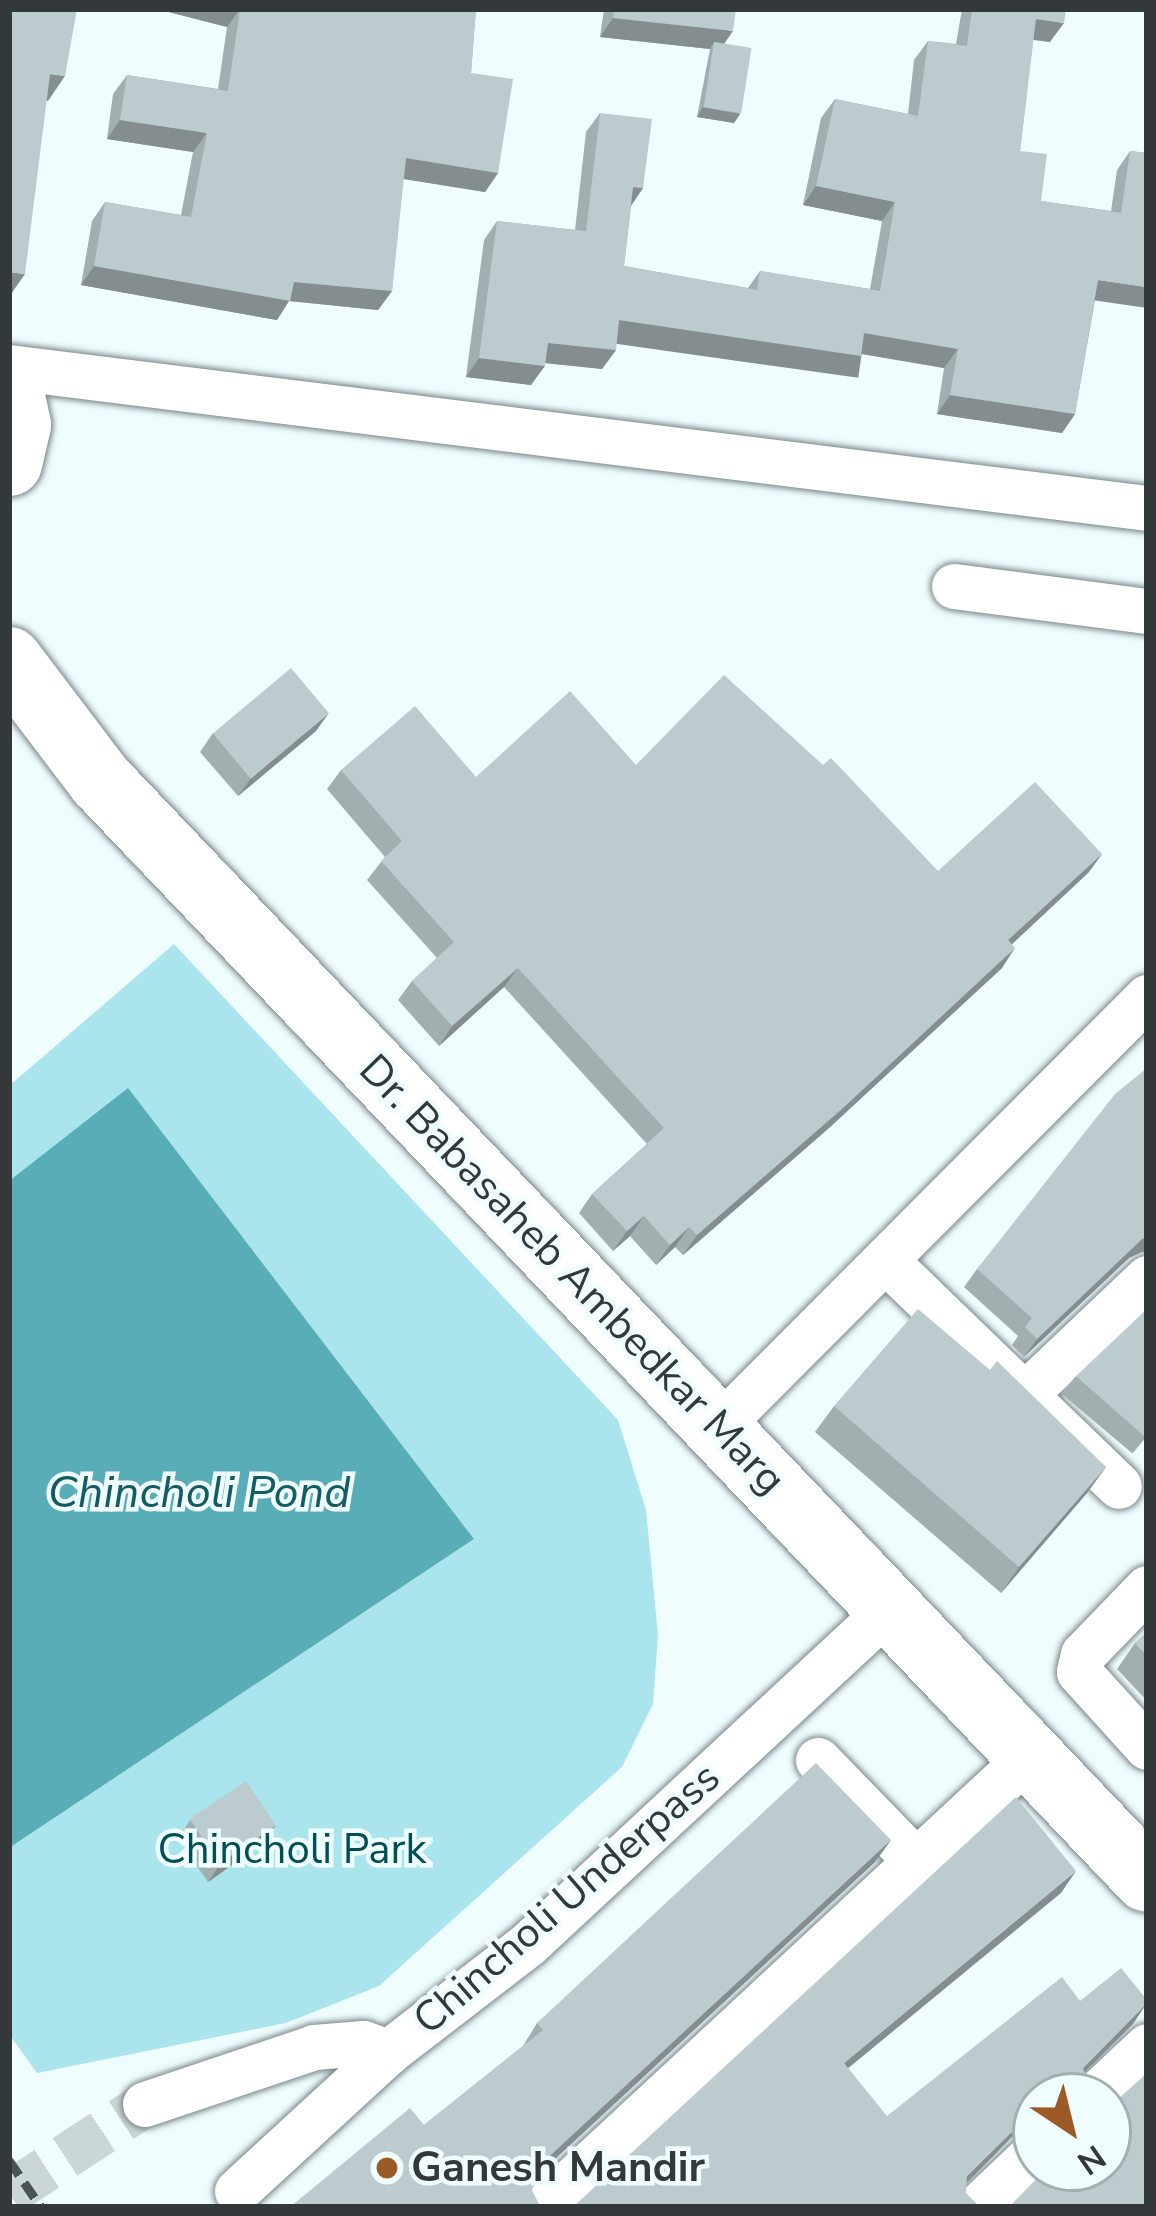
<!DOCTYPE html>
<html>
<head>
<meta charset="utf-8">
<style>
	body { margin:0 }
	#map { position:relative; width:1156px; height:2216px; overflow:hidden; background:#f0fdff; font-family:"Nunito Sans",sans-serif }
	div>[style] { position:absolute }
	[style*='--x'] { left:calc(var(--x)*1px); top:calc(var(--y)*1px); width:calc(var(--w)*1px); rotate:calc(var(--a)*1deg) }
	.green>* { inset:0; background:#aae5ed }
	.water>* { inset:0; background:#58adb7 }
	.minor-tunnel>* { height:45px; margin-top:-22.5px; transform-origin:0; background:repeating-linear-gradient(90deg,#cad6d8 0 45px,transparent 0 67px) }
	.roads { filter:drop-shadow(0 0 3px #798789) drop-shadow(0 0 3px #798789) }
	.minor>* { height:45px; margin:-22.5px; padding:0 22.5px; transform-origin:22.5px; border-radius:22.5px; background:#fff }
	.secondary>* { height:66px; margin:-33px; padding:0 33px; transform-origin:33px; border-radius:33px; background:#fff }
	.rail>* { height:9px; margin-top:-4.5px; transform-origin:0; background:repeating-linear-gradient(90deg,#4c5354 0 18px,transparent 0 27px) }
	.wall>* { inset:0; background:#a2afb0; transform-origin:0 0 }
	.shaded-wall>* { inset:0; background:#848e90; transform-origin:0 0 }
	.building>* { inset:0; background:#bccbcd; transform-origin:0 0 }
	.dots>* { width:33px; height:33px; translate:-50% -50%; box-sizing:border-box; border:6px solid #f0fdff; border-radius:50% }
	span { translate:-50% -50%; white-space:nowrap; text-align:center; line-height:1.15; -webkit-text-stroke:9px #f0fdff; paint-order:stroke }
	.street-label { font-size:42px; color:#33393a }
	.park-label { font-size:42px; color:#004f57 }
	.poi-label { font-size:42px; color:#33393a; font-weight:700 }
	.left { translate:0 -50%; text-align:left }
	.water-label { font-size:45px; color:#145c64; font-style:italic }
	.frame { position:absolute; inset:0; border:12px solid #33393a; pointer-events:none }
	.north { position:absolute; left:1012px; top:2072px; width:120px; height:120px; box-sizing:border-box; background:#f0fdff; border:3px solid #a4afb0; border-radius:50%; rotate:145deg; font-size:33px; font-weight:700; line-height:48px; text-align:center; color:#33393a }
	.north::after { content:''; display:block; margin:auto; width:42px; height:54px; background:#9c5a27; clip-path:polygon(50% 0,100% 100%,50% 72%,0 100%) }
</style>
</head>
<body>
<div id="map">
	<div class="green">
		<div style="clip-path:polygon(174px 944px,618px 1420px,646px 1510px,658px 1635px,653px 1704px,622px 1767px,379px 1986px,286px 2023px,37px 2073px,9px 2034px,9px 1848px,474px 1539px,128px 1089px,9px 1181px,9px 1086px)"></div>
	</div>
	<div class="water">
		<div style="clip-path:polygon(128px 1088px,474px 1539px,9px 1848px,9px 1181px)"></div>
	</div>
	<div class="minor-tunnel">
		<div style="--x:9;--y:2193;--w:163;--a:-33.2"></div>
	</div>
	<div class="roads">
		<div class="minor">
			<div style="--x:9;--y:367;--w:1147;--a:7.06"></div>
			<div style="--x:954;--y:586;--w:195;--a:7.4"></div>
			<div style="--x:885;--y:1260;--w:325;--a:44"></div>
			<div style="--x:1026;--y:1393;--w:167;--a:-43.5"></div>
			<div style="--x:717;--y:1428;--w:609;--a:-45.07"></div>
			<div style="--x:1147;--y:1588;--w:92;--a:134.1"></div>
			<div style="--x:1083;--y:1654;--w:18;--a:103"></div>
			<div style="--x:1079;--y:1672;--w:101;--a:47.8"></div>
			<div style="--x:818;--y:1760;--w:141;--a:45.9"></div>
			<div style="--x:1094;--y:2096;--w:73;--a:-43.3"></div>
			<div style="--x:145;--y:2104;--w:178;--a:-18.6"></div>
			<div style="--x:314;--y:2047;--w:49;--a:-4.7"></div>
			<div style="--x:363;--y:2043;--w:27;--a:20"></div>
			<div style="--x:388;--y:2052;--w:175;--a:-37.6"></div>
			<div style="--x:527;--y:1945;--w:497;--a:-42.9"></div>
			<div style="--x:237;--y:2191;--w:205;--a:-42.6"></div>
			<div style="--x:543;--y:2207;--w:663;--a:-42.86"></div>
			<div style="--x:977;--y:2207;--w:81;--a:-43.5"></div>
		</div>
		<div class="secondary">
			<div style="--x:9;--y:382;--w:44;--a:78.2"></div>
			<div style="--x:18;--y:425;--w:39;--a:103"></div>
			<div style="--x:9;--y:660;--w:152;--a:52.8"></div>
			<div style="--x:101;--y:781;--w:1516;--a:46.39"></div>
		</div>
	</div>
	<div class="rail">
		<div style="--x:9;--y:2160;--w:57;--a:55.8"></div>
	</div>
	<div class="wall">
		<div style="clip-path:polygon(157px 9px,476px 9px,471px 73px,498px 173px,485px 192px,403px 179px,392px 291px,378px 310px,289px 301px,277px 320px,81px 285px,92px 221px,105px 202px,181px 215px,193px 152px,107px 139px,113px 94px,127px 75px,218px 89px,227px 27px)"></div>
		<div style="clip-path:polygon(604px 9px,736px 9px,724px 44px,740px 114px,734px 123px,697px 117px,710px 49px,600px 37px)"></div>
		<div style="clip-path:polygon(962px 9px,1066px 9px,1050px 42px,1033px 40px,1020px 151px,1041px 201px,1111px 211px,1117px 170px,1130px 151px,1147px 153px,1095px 300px,1075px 414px,1062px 433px,937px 414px,944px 368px,861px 354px,847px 375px,616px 341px,616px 350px,602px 369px,545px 363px,531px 385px,466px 377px,484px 240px,497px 221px,575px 230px,586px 132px,600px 113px,643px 188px,631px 206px,624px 266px,748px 288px,760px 271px,870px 289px,882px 221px,803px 205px,821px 118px,835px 99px,908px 114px,914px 60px,928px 41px,956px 44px)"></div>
		<div style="clip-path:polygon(316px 731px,238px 796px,200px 752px,213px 733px)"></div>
		<div style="clip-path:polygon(636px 765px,938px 871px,1102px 854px,1088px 873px,1012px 944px,1002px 968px,829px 1128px,683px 1255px,675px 1247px,656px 1265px,630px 1236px,613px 1251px,579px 1213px,592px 1194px,647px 1144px,504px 987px,439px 1046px,398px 1000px,412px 981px,437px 958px,367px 880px,385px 857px,327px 789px,341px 770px,476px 777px)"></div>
		<div style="clip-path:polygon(1147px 1068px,1147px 1253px,1142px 1252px,1129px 1258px,1024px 1357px,1012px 1345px,1018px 1336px,964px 1287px,977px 1269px)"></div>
		<div style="clip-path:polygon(990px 1370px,1106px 1467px,1087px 1493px,1001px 1593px,815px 1432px,834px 1406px)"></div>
		<div style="left:1076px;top:1376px;width:93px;height:23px;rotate:40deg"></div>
		<div style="clip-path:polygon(1147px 1632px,1147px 1701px,1117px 1669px,1135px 1643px)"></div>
		<div style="clip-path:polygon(190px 1820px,263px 1843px,208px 1882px,178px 1839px)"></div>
		<div style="clip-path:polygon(891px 1840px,875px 1862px,536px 2176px,289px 2207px,424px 2125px,523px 2046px,537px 2023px)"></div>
	</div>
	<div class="shaded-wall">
		<div style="clip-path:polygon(157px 9px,240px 9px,227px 27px)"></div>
		<div style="clip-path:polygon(613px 18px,733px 31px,720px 50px,714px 42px,710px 49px,600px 37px)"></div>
		<div style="clip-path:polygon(1036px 19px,1064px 23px,1050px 42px,1023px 38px)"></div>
		<div style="clip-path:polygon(50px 74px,65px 76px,48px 101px,32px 98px)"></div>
		<div style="clip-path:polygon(703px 107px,740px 114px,734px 123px,697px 117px)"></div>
		<div style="clip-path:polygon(120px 120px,207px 133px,193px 152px,107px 139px)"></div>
		<div style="clip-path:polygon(406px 158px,498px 173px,485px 192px,392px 177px)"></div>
		<div style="clip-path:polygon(816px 186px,895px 202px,882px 221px,803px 205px)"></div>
		<div style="clip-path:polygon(633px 187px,643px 188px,630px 207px)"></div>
		<div style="clip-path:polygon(94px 266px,294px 282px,392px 291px,378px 310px,289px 301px,277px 320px,81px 285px)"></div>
		<div style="clip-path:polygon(9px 272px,25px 274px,9px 297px)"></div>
		<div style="clip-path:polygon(1098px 280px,1147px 287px,1147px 308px,1085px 299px)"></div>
		<div style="left:619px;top:320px;width:245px;height:24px;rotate:8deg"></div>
		<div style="clip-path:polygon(864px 333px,958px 349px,944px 368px,851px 352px)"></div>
		<div style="clip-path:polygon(548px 343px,616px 350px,602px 369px,535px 362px)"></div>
		<div style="clip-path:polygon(479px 358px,545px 366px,531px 385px,466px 377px)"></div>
		<div style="clip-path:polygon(950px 395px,1075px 414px,1062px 433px,937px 414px)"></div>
		<div style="clip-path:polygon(329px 713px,316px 731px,238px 796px,251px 778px)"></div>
		<div style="clip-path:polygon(1102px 854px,1088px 873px,995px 960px,1008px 940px)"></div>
		<div style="clip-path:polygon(1015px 948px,1002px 968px,829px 1128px,683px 1255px,697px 1235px)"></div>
		<div style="clip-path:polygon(518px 968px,504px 987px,439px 1046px,452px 1026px)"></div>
		<div style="clip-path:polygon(644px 1216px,630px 1236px,613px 1251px,627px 1231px)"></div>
		<div style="clip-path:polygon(689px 1227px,675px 1247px,656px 1265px,670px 1245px)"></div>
		<div style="clip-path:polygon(1147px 1237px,1147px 1253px,1142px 1252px,1129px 1258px,1024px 1357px,1037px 1339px,1142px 1239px)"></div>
		<div style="clip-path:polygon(1106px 1467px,1087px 1493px,1001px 1593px,1019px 1567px)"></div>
		<div style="clip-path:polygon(276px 1825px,263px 1843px,208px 1882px,221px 1863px)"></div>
		<div style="clip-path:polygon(891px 1840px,875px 1862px,525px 2187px,540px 2165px)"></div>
		<div style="clip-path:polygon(1076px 1871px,1061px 1893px,829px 2084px,844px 2063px)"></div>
		<div style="clip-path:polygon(1147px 2003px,1133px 2024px,1068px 2089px,1083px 2068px)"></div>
		<div style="clip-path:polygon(1036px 2108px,1036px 2126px,1018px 2131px,952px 2198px,967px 2176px)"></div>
	</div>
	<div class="building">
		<div style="clip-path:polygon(9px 9px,77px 9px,65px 76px,50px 74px,25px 274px,9px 272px)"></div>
		<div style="clip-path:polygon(240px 9px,476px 9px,471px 73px,513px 79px,498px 173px,406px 158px,392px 291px,294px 282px,290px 301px,94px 266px,105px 202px,191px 217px,207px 133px,120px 120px,127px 75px,228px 91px)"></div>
		<div style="clip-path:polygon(614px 9px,736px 9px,733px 31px,613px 18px)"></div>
		<div style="clip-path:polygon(972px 9px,1066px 9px,1064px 23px,1036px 19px,1020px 151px,1047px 154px,1041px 201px,1121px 213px,1130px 151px,1147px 153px,1147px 287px,1098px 280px,1075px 414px,950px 395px,958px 349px,864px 333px,861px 356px,619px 320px,616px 350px,548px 343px,545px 366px,479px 358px,497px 221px,586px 231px,600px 113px,652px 119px,643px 188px,633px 187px,624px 266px,757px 290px,760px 271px,880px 291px,895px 202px,816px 186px,835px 99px,918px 116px,928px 41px,967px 46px)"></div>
		<div style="left:714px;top:42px;width:38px;height:66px;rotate:9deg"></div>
		<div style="left:291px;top:668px;width:59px;height:102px;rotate:50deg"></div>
		<div style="clip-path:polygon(724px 675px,823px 765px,831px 758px,938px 871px,1035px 782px,1102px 854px,1008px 940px,1015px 948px,842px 1109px,697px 1235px,689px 1227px,670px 1245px,644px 1216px,627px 1231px,592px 1194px,664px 1128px,518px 968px,452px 1026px,412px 981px,454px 942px,381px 861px,402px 841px,341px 770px,415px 706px,476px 777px,570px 691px,636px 765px)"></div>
		<div style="clip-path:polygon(1147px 1068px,1147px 1237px,1142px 1239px,1037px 1339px,1025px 1327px,1032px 1318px,977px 1269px,1115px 1094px)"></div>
		<div style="clip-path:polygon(918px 1309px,990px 1370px,997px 1361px,1106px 1467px,1019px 1567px,834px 1406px)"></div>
		<div style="clip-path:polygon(1147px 1309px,1147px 1432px,1144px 1436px,1076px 1376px)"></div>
		<div style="clip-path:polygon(1147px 1632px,1147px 1656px,1135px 1643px)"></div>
		<div style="clip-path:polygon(816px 1763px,891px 1840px,540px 2165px,532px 2190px,539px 2204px,548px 2207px,290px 2207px,410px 2108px,424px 2125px,543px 2030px,537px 2023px)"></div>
		<div style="left:246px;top:1781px;width:53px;height:68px;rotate:56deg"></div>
		<div style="clip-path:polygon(1016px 1797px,1076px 1871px,844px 2063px,887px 2116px,1062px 1977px,1080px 2001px,1121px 1968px,1147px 2000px,1147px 2003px,1083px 2068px,1091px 2093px,1101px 2096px,1036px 2096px,1036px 2108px,967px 2176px,966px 2193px,980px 2207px,573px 2207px)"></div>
		<div style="clip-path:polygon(1147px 2073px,1147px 2207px,1000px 2207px,1011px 2205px,1047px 2168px,1108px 2168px,1108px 2098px,1117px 2100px)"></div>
	</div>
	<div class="dots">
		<div style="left:387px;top:2168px;background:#9c5a27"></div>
	</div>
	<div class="street-label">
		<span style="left:572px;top:1275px;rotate:46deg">Dr. Babasaheb Ambedkar Marg</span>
		<span style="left:567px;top:1899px;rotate:-41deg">Chincholi Underpass</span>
	</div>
	<div class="park-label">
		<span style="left:292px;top:1850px">Chincholi Park</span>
	</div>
	<div class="poi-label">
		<span class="left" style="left:411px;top:2168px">Ganesh Mandir</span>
	</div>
	<div class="water-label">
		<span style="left:199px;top:1493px">Chincholi Pond</span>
	</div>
	<div class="frame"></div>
	<div class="north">N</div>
</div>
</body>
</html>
